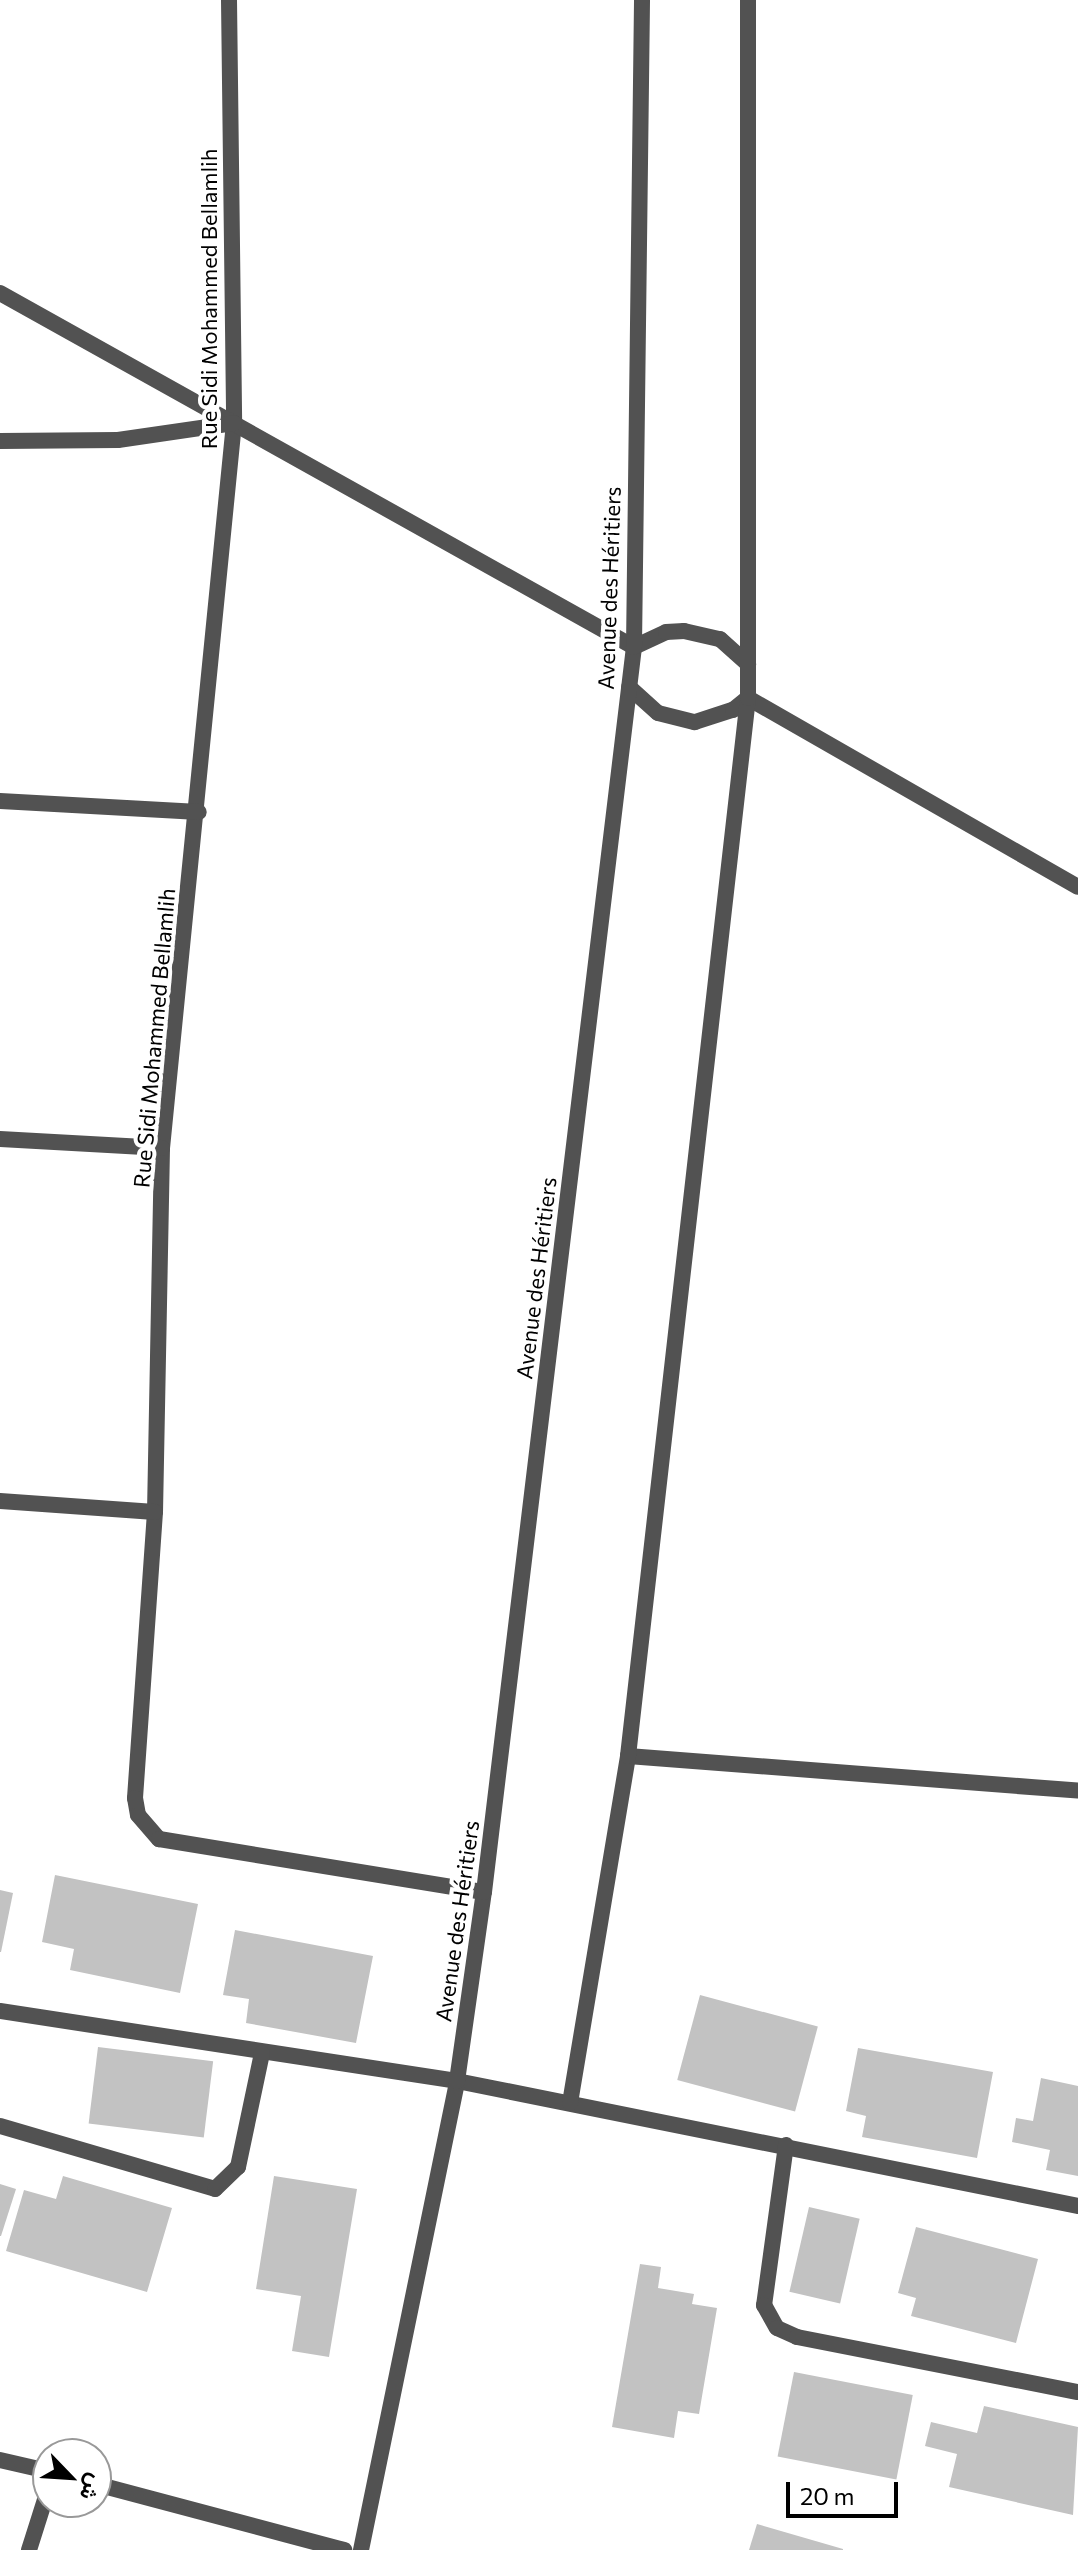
<!DOCTYPE html>
<html>
<head>
<meta charset="utf-8">
<style>
	body { margin:0 }
	#map { position:relative; width:1078px; height:2550px; overflow:hidden; background:#fff; font-family:Commissioner,Vazirmatn,sans-serif }
	div>[style] { position:absolute }
	[style*='--x'] { left:calc(var(--x)*1px); top:calc(var(--y)*1px); width:calc(var(--w)*1px); rotate:calc(var(--a)*1deg) }
	.building>* { inset:0; background:#c2c2c2; transform-origin:0 0 }
	.street>* { height:16px; margin:-8px; padding:0 8px; transform-origin:8px; border-radius:8px; background:#525252 }
	span { translate:-50% -50%; white-space:nowrap; text-align:center; line-height:1.15; -webkit-text-stroke:8px #fff; paint-order:stroke }
	.street-label { font-size:22px; color:#000 }
	.north { position:absolute; left:32px; top:2438px; width:80px; height:80px; box-sizing:border-box; background:#fff; border:2px solid #999; border-radius:50%; rotate:115deg; font-size:22px; font-weight:700; line-height:32px; text-align:center; color:#000 }
	.north::after { content:''; display:block; margin:auto; width:28px; height:36px; background:#000; clip-path:polygon(50% 0,100% 100%,50% 72%,0 100%) }
	.scale { position:absolute; left:786px; top:2482px; width:112px; height:36px; box-sizing:border-box; border:4px solid #000; border-top:0; padding-left:10px; font-size:24px; line-height:28px; white-space:nowrap; color:#000; -webkit-text-stroke:6px #fff; paint-order:stroke }
</style>
</head>
<body>
<div id="map">
	<div class="building">
		<div style="clip-path:polygon(55px 1875px,198px 1904px,180px 1993px,70px 1970px,74px 1949px,42px 1942px)"></div>
		<div style="clip-path:polygon(0 1890px,13px 1893px,1px 1952px,0 1952px)"></div>
		<div style="clip-path:polygon(235px 1930px,373px 1956px,356px 2043px,246px 2023px,249px 1999px,223px 1995px)"></div>
		<div style="left:700px;top:1995px;width:122px;height:88px;rotate:15deg"></div>
		<div style="left:98px;top:2047px;width:116px;height:77px;rotate:7deg"></div>
		<div style="clip-path:polygon(858px 2048px,993px 2072px,977px 2158px,862px 2137px,866px 2116px,846px 2111px)"></div>
		<div style="clip-path:polygon(1041px 2078px,1078px 2086px,1078px 2176px,1046px 2170px,1050px 2150px,1012px 2142px,1016px 2118px,1033px 2121px)"></div>
		<div style="clip-path:polygon(63px 2176px,172px 2208px,147px 2292px,6px 2251px,24px 2190px,56px 2199px)"></div>
		<div style="clip-path:polygon(274px 2176px,357px 2189px,329px 2357px,292px 2351px,301px 2296px,256px 2289px)"></div>
		<div style="clip-path:polygon(0 2184px,16px 2189px,1px 2236px,0 2236px)"></div>
		<div style="left:809px;top:2207px;width:52px;height:87px;rotate:13deg"></div>
		<div style="clip-path:polygon(916px 2227px,1038px 2259px,1016px 2343px,911px 2316px,916px 2298px,898px 2293px)"></div>
		<div style="clip-path:polygon(640px 2264px,661px 2267px,658px 2288px,694px 2294px,692px 2304px,717px 2308px,699px 2414px,678px 2411px,674px 2438px,612px 2427px)"></div>
		<div style="left:794px;top:2372px;width:121px;height:86px;rotate:11deg"></div>
		<div style="clip-path:polygon(984px 2406px,1078px 2427px,1073px 2515px,949px 2487px,957px 2454px,925px 2446px,931px 2422px,977px 2433px)"></div>
		<div style="clip-path:polygon(757px 2524px,843px 2549px,843px 2550px,749px 2550px)"></div>
	</div>
	<div class="street">
		<div style="--x:229;--y:0;--w:423;--a:89.3"></div>
		<div style="--x:234;--y:423;--w:729;--a:95.67"></div>
		<div style="--x:162;--y:1148;--w:364;--a:91.1"></div>
		<div style="--x:155;--y:1512;--w:287;--a:94"></div>
		<div style="--x:135;--y:1798;--w:17;--a:80"></div>
		<div style="--x:138;--y:1815;--w:32;--a:49"></div>
		<div style="--x:159;--y:1839;--w:329;--a:9.3"></div>
		<div style="--x:0;--y:293;--w:726;--a:29.18"></div>
		<div style="--x:634;--y:647;--w:35;--a:-25"></div>
		<div style="--x:666;--y:632;--w:18;--a:-3"></div>
		<div style="--x:684;--y:631;--w:37;--a:13"></div>
		<div style="--x:720;--y:639;--w:38;--a:42"></div>
		<div style="--x:0;--y:441;--w:118;--a:-0.5"></div>
		<div style="--x:118;--y:440;--w:117;--a:-8.3"></div>
		<div style="--x:629;--y:687;--w:39;--a:42"></div>
		<div style="--x:658;--y:713;--w:38;--a:14"></div>
		<div style="--x:695;--y:722;--w:40;--a:-18"></div>
		<div style="--x:733;--y:710;--w:19;--a:-39"></div>
		<div style="--x:748;--y:698;--w:380;--a:29.8"></div>
		<div style="--x:0;--y:801;--w:199;--a:3.2"></div>
		<div style="--x:0;--y:1139;--w:162;--a:3.2"></div>
		<div style="--x:0;--y:1501;--w:155;--a:4.1"></div>
		<div style="--x:628;--y:1756;--w:451;--a:4.4"></div>
		<div style="--x:0;--y:2011;--w:462;--a:8.7"></div>
		<div style="--x:457;--y:2081;--w:633;--a:11.38"></div>
		<div style="--x:570;--y:2103;--w:352;--a:-80.5"></div>
		<div style="--x:628;--y:1756;--w:1065;--a:-83.53"></div>
		<div style="--x:748;--y:698;--w:698;--a:-90"></div>
		<div style="--x:0;--y:2126;--w:224;--a:16.3"></div>
		<div style="--x:215;--y:2189;--w:32;--a:-44"></div>
		<div style="--x:238;--y:2167;--w:116;--a:-78.1"></div>
		<div style="--x:786;--y:2145;--w:162;--a:97.8"></div>
		<div style="--x:764;--y:2305;--w:26;--a:61"></div>
		<div style="--x:777;--y:2328;--w:22;--a:24"></div>
		<div style="--x:797;--y:2337;--w:286;--a:11.1"></div>
		<div style="--x:0;--y:2460;--w:49;--a:12.9"></div>
		<div style="--x:96;--y:2484;--w:257;--a:14.9"></div>
		<div style="--x:29;--y:2550;--w:63;--a:-72.4"></div>
		<div style="--x:361;--y:2550;--w:479;--a:-78.4"></div>
		<div style="--x:457;--y:2081;--w:191;--a:-81.9"></div>
		<div style="--x:484;--y:1892;--w:1254;--a:-83.13"></div>
		<div style="--x:634;--y:647;--w:647;--a:-89.29"></div>
	</div>
	<div class="street-label">
		<span style="left:209px;top:299px;rotate:-90deg">Rue Sidi Mohammed Bellamlih</span>
		<span style="left:609px;top:588px;rotate:-88deg">Avenue des Héritiers</span>
		<span style="left:154px;top:1038px;rotate:-85deg">Rue Sidi Mohammed Bellamlih</span>
		<span style="left:536px;top:1278px;rotate:-83deg">Avenue des Héritiers</span>
		<span style="left:457px;top:1921px;rotate:-82deg">Avenue des Héritiers</span>
	</div>
	<div class="north">ش</div>
	<div class="scale">20 m</div>
</div>
</body>
</html>
